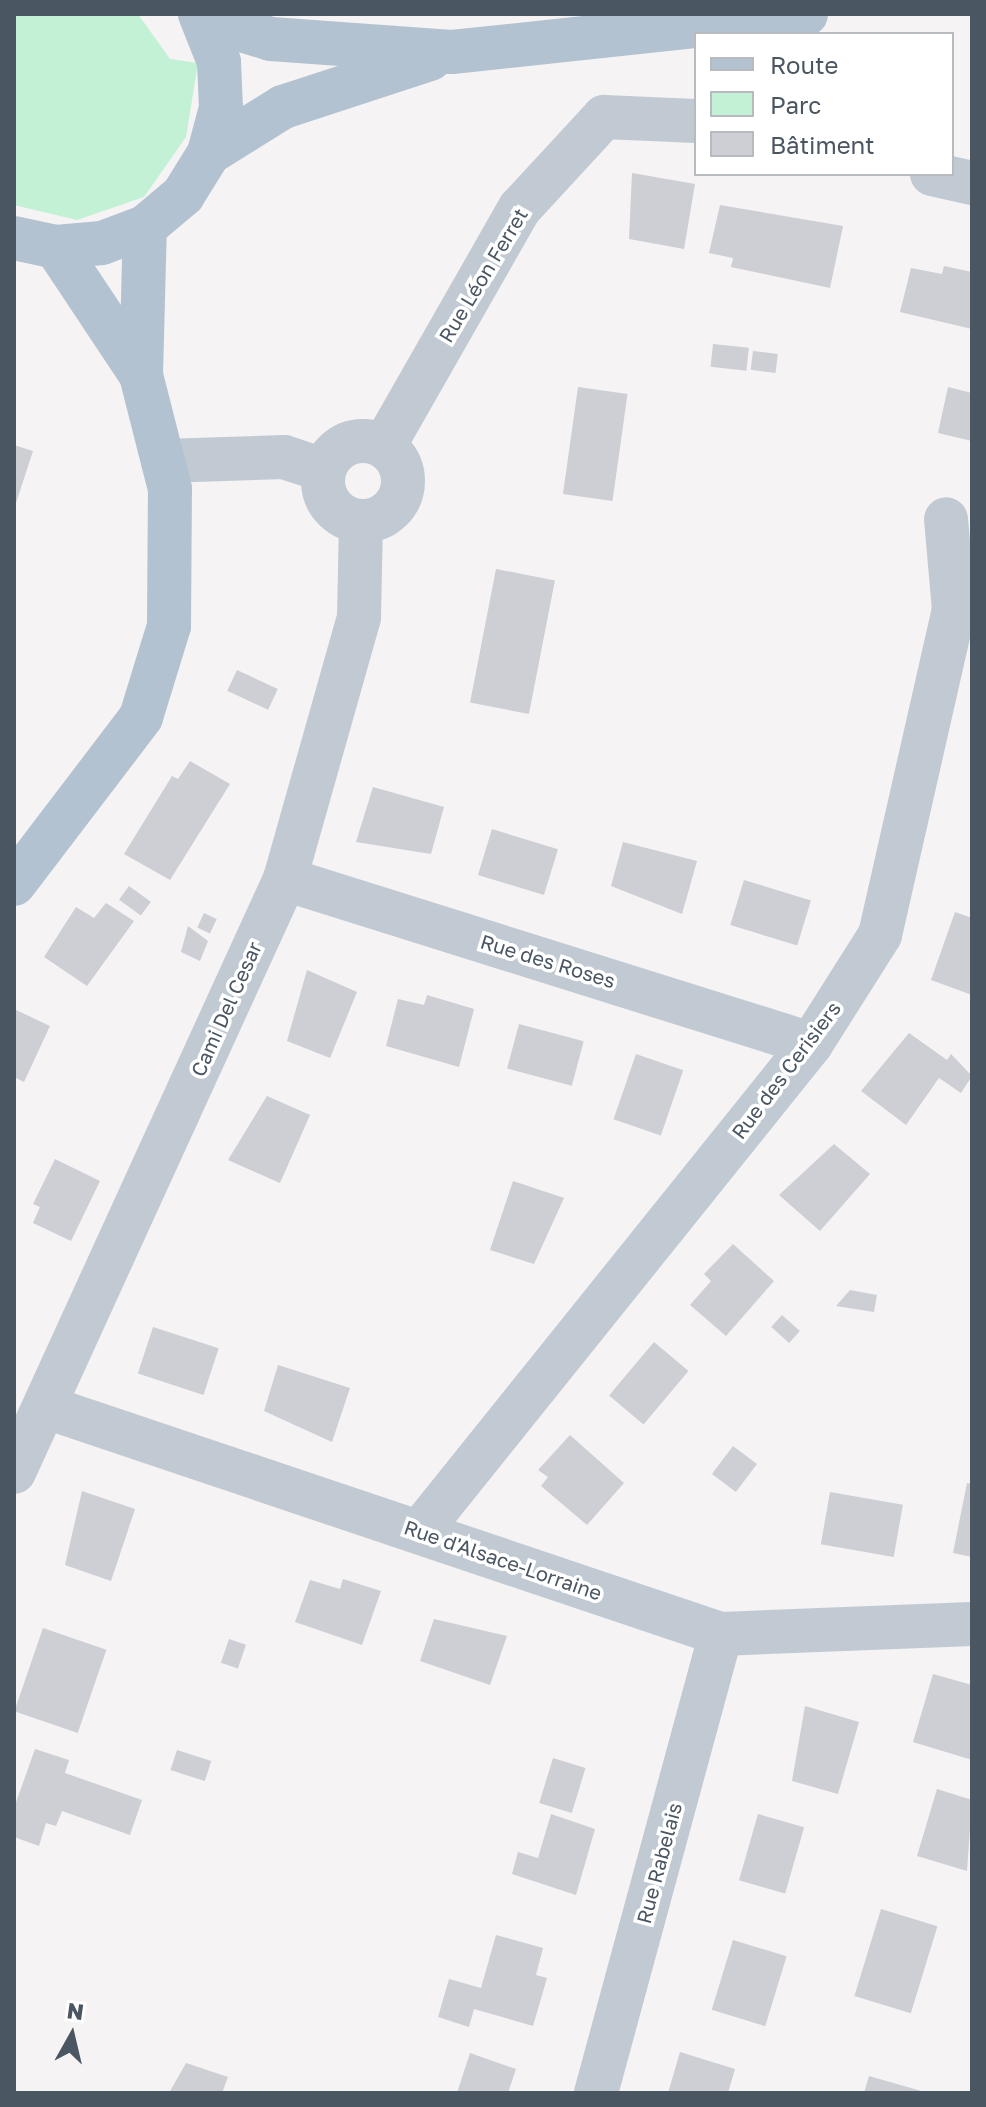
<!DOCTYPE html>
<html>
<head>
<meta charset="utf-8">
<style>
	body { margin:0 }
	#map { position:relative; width:986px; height:2107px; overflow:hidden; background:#f5f3f3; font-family:"Golos Text",sans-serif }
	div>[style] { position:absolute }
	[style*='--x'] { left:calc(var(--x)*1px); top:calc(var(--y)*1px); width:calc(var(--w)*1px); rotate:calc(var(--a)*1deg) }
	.green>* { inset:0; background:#c3f1d5 }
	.building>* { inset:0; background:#cdcfd5; transform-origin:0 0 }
	.minor>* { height:44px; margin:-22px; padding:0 22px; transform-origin:22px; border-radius:22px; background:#c1cad2 }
	.minor>.ring { margin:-22px; padding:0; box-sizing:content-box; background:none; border:44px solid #c1cad2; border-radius:50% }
	.major>* { height:44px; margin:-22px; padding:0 22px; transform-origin:22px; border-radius:22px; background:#b3c2d1 }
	span { translate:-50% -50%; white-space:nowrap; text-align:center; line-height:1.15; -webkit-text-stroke:7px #fff; paint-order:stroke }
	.street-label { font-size:20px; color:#4a5661 }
	.frame { position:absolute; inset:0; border:16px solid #4a5661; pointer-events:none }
	.legend { position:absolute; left:694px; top:32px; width:260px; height:144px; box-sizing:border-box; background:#fff; border:2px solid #b7bbc0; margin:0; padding:10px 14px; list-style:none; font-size:24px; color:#4a5661 }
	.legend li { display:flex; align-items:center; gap:16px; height:40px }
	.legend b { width:40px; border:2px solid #b7bbc0 }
	.north { position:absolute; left:32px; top:1995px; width:80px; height:80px; -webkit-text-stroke:6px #fff; paint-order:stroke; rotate:8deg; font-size:22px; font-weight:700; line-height:32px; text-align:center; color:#4a5661 }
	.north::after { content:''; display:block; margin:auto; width:28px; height:36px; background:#4a5661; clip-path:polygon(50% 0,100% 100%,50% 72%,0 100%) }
</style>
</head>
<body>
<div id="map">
	<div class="green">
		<div style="clip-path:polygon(14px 14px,138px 14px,170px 59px,198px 63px,186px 137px,144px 197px,77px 220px,14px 205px)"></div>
	</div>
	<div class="building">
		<div style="clip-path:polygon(632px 173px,695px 184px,684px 249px,629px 239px)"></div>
		<div style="clip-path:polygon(720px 205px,843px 226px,830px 288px,731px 267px,733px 258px,709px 253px)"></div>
		<div style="clip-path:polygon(944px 266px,972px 272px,972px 329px,900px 312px,911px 268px,942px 274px)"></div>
		<div style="left:713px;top:344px;width:36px;height:23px;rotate:6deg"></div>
		<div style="left:753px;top:351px;width:25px;height:19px;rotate:7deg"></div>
		<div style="left:578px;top:387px;width:50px;height:108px;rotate:8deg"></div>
		<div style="clip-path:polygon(948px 387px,972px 393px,972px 441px,938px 433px)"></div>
		<div style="clip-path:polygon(14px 445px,33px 451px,15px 506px,14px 506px)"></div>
		<div style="left:496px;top:569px;width:60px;height:136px;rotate:11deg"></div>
		<div style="left:237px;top:670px;width:45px;height:23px;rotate:25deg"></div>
		<div style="clip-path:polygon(190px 761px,230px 784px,170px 880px,124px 854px,172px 776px,178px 779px)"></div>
		<div style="clip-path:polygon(373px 787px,444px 807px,431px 854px,356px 842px)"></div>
		<div style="left:492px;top:829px;width:69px;height:48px;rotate:17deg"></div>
		<div style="clip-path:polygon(623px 842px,697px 861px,682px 914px,611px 886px)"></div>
		<div style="left:744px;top:880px;width:70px;height:47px;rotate:17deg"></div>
		<div style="left:129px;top:886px;width:27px;height:17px;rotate:36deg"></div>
		<div style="clip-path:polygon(106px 903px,134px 921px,87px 986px,44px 957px,76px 907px,94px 918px)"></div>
		<div style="clip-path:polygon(955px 912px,972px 918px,972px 995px,931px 980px)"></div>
		<div style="left:204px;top:913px;width:14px;height:16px;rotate:25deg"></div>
		<div style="clip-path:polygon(188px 926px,208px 941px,200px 961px,181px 952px)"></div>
		<div style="clip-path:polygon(307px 970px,357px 992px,330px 1058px,287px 1041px)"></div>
		<div style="clip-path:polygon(427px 995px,474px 1009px,459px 1067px,386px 1046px,398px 999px,424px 1005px)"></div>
		<div style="clip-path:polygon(14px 1009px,50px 1026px,24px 1082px,14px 1077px)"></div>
		<div style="left:519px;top:1024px;width:67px;height:46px;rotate:15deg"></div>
		<div style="clip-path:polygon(909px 1033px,947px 1060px,951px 1054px,972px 1076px,961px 1093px,939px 1078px,906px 1125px,861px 1091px)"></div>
		<div style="left:636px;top:1054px;width:50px;height:69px;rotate:19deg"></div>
		<div style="clip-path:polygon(267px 1096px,310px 1115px,280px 1183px,228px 1160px)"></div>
		<div style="clip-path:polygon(834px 1144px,870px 1174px,820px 1231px,779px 1195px)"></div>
		<div style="clip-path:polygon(55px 1159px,100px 1181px,71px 1241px,33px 1223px,40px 1207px,33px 1204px)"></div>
		<div style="clip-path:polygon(513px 1181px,564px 1198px,534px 1264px,490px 1250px)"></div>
		<div style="clip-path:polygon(733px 1244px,774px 1281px,726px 1336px,690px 1305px,711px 1281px,704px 1274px)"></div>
		<div style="clip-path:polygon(850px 1290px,877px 1295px,874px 1312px,836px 1306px)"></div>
		<div style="left:782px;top:1315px;width:24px;height:16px;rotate:42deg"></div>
		<div style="left:153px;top:1327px;width:69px;height:49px;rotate:18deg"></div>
		<div style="left:654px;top:1342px;width:45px;height:70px;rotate:40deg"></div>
		<div style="clip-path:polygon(278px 1365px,350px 1388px,332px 1442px,264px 1411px)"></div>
		<div style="clip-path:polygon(570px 1435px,624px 1483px,587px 1525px,541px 1486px,548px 1477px,538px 1470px)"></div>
		<div style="left:733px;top:1446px;width:30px;height:35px;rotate:37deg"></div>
		<div style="clip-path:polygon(967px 1483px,972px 1484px,972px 1557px,953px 1553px)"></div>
		<div style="clip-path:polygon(82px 1491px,135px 1509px,111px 1581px,65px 1565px)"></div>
		<div style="left:830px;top:1492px;width:74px;height:53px;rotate:10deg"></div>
		<div style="clip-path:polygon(343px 1579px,381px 1591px,362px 1645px,295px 1622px,310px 1580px,340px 1589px)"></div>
		<div style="clip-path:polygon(434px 1619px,507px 1636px,490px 1685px,420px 1661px)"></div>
		<div style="left:43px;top:1628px;width:67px;height:88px;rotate:19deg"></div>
		<div style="left:229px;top:1639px;width:18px;height:25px;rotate:19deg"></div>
		<div style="clip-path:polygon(933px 1674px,972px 1685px,972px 1760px,913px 1742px)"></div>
		<div style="clip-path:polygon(805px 1706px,859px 1722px,838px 1794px,792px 1781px)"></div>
		<div style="clip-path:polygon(35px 1749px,69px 1760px,65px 1773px,142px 1800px,130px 1835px,62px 1811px,56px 1826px,46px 1823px,39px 1846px,14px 1837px,14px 1808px)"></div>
		<div style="left:177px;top:1750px;width:36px;height:21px;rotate:18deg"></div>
		<div style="left:553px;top:1758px;width:34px;height:47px;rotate:17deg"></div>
		<div style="clip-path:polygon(937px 1789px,972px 1800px,967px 1871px,917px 1856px)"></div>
		<div style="clip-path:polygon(551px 1814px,595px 1829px,576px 1895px,512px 1874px,518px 1852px,538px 1858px)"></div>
		<div style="left:758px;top:1814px;width:48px;height:69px;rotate:16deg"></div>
		<div style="left:881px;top:1909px;width:59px;height:91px;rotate:17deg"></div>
		<div style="clip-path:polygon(496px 1935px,543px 1948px,536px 1975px,547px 1978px,533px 2026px,474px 2009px,469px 2027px,438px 2017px,449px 1979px,481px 1988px)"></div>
		<div style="left:733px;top:1940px;width:56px;height:73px;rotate:17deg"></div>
		<div style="clip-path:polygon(680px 2052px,735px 2069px,728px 2093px,668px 2093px)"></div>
		<div style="clip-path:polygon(470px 2053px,516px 2069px,508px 2093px,457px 2093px)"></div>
		<div style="clip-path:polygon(186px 2063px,228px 2077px,222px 2093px,169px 2093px)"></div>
		<div style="clip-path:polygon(869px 2076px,925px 2092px,925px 2093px,864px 2093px)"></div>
	</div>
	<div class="minor">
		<div style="--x:932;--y:174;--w:41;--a:12.7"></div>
		<div class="ring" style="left:323px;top:441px;width:36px;height:36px"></div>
		<div style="--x:384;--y:446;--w:274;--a:-60.3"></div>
		<div style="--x:520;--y:208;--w:124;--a:-47.3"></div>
		<div style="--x:604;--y:117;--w:92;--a:2.5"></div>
		<div style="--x:163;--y:461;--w:121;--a:-1.9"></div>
		<div style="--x:284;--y:457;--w:41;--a:18.4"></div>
		<div style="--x:285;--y:879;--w:551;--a:17.42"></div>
		<div style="--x:46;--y:1407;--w:712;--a:18.59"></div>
		<div style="--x:721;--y:1634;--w:251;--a:-2.3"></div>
		<div style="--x:14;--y:1472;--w:652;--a:-65.44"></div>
		<div style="--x:285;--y:879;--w:272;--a:-74.2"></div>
		<div style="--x:359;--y:617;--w:95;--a:-88.8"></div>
		<div style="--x:420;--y:1531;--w:625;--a:-51.24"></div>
		<div style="--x:811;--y:1044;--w:129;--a:-57.7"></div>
		<div style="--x:880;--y:935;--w:333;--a:-77.2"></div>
		<div style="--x:954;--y:610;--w:91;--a:-95"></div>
		<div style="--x:596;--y:2093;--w:476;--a:-74.8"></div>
	</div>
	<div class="major">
		<div style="--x:203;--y:18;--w:71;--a:17.2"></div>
		<div style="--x:271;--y:39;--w:181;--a:4.1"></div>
		<div style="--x:452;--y:52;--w:356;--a:-6.1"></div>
		<div style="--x:209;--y:153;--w:87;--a:-31.9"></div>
		<div style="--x:283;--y:107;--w:155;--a:-18.1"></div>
		<div style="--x:14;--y:238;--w:43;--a:12.1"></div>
		<div style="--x:56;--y:247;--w:46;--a:-5"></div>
		<div style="--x:102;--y:243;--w:46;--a:-20.4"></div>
		<div style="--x:145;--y:227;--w:50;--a:-40.1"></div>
		<div style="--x:183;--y:195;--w:49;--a:-58.2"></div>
		<div style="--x:209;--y:153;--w:47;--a:-75.1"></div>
		<div style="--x:221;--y:108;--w:46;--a:-92.5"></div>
		<div style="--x:219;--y:62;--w:52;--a:-111.6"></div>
		<div style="--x:56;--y:247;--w:154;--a:56.4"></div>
		<div style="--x:14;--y:884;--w:210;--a:-52.7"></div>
		<div style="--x:141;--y:717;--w:95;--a:-72.9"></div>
		<div style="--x:169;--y:626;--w:137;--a:-89.6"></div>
		<div style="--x:170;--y:489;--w:118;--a:-104.3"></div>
		<div style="--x:141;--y:375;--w:148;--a:-88.5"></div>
	</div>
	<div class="street-label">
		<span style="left:483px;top:275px;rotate:-59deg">Rue Léon Ferret</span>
		<span style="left:548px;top:961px;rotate:17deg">Rue des Roses</span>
		<span style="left:226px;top:1009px;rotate:-66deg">Cami Del Cesar</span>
		<span style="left:786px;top:1070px;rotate:-53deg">Rue des Cerisiers</span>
		<span style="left:503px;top:1560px;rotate:19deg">Rue d'Alsace-Lorraine</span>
		<span style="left:659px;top:1863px;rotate:-75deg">Rue Rabelais</span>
	</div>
	<div class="frame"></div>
	<ul class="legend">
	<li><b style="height:10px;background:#b3c2d1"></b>Route</li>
	<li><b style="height:22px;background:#c3f1d5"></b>Parc</li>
	<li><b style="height:22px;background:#cdcfd5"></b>Bâtiment</li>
	</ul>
	<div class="north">N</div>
</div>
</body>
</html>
